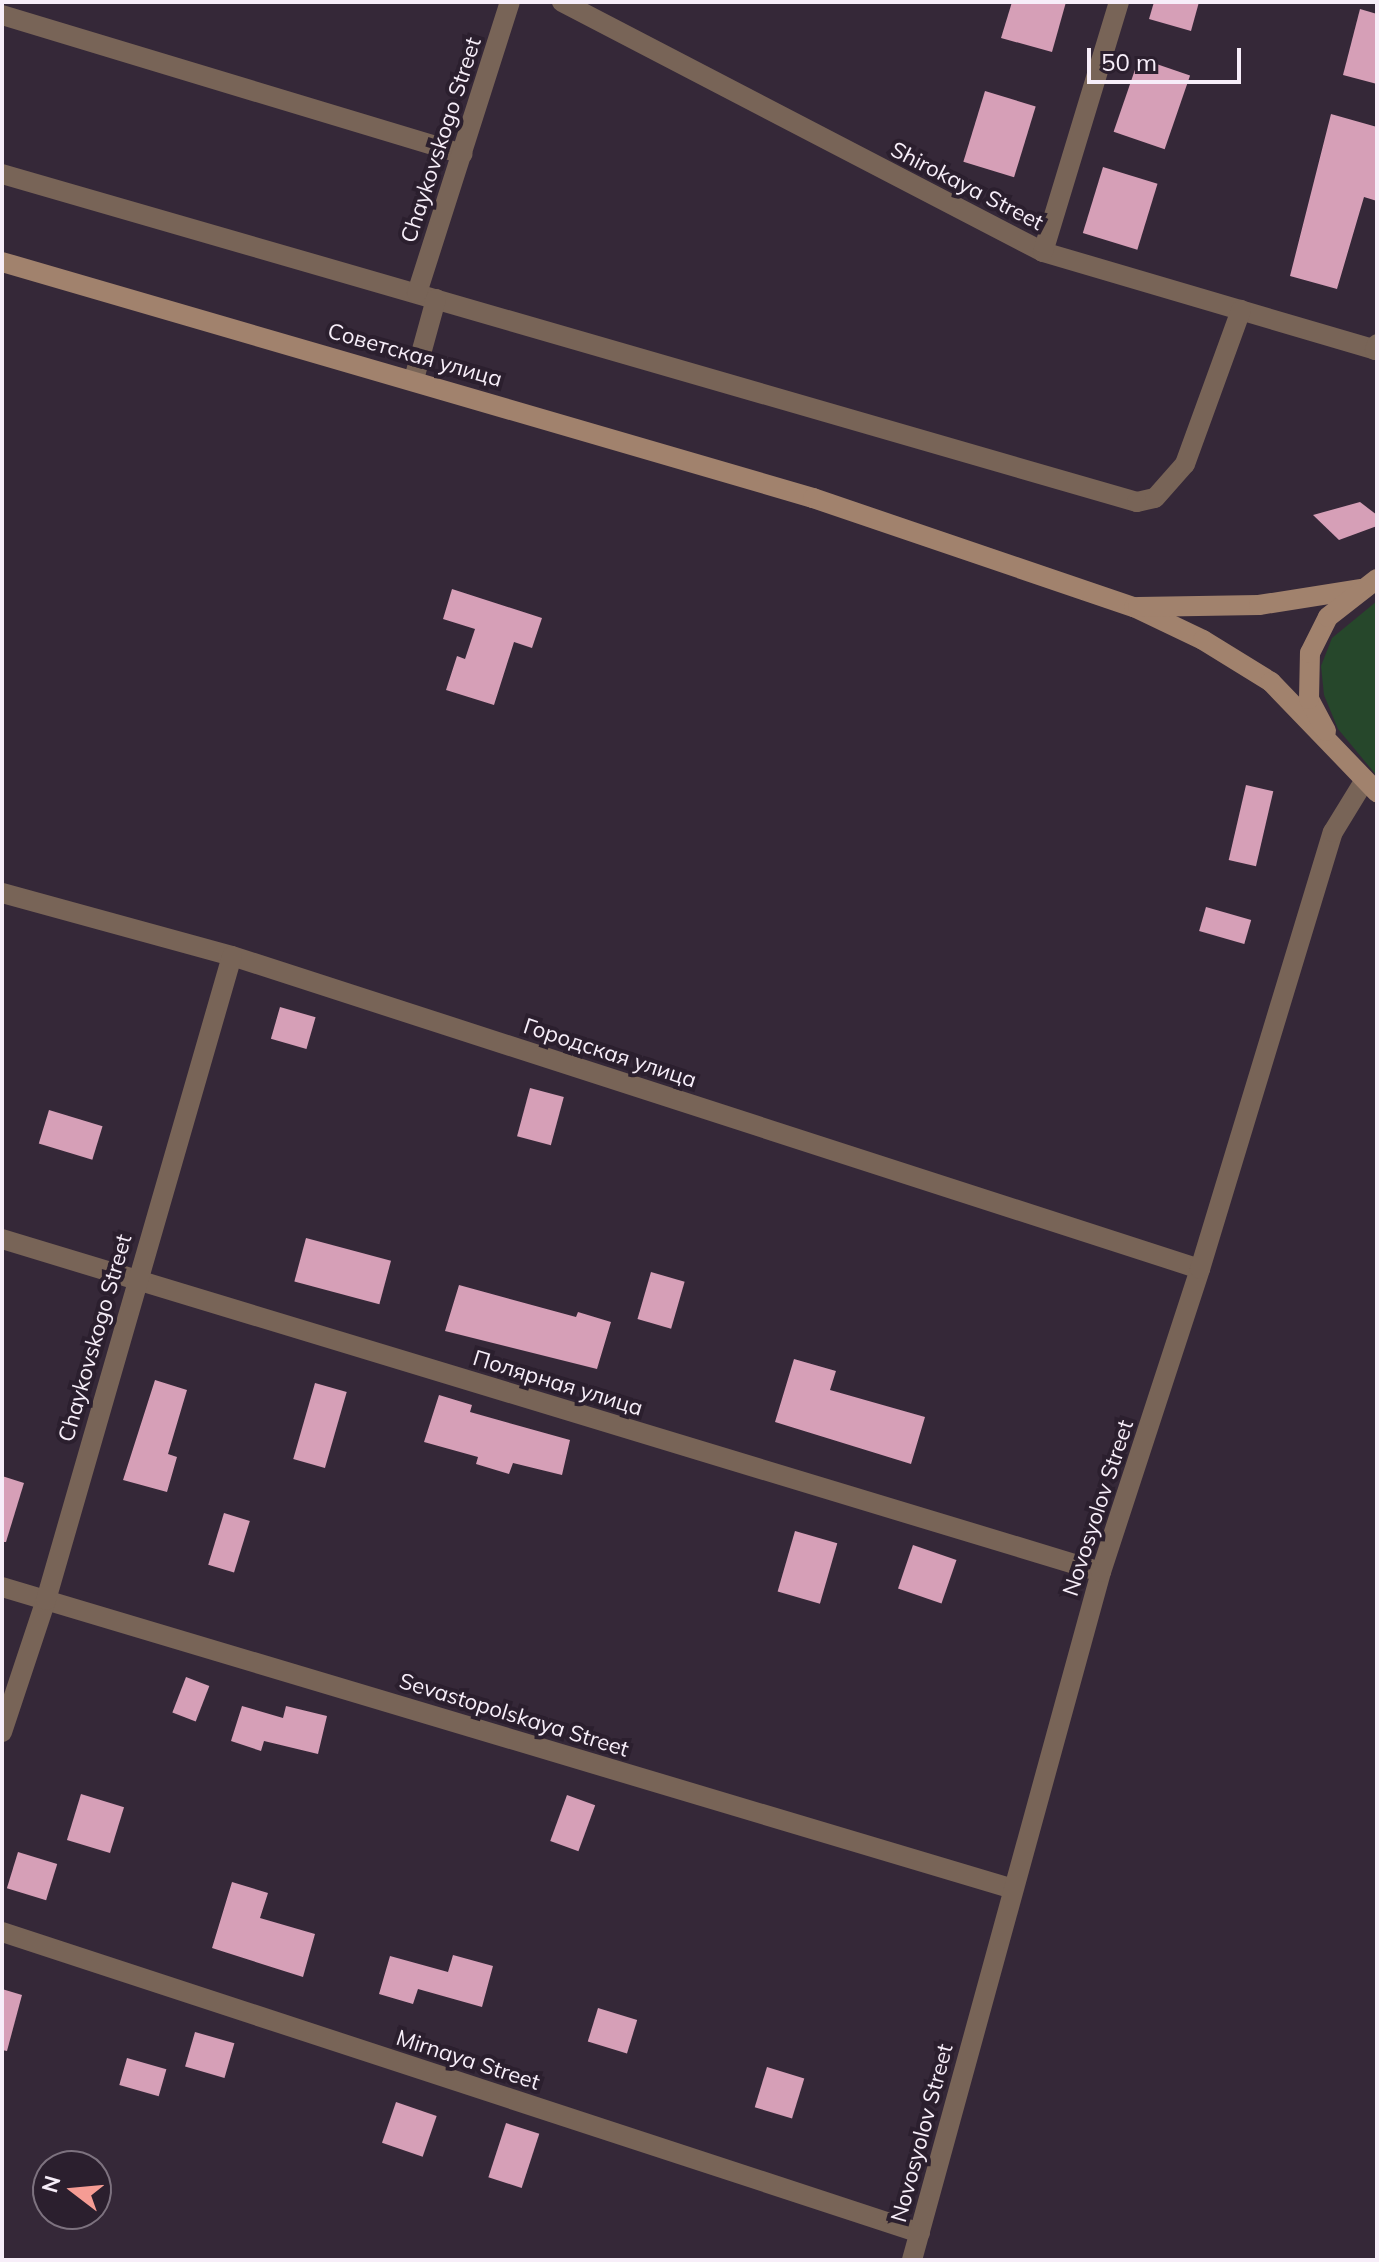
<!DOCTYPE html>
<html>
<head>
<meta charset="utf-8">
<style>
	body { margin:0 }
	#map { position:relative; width:1379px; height:2262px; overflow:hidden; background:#352838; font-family:Mulish,sans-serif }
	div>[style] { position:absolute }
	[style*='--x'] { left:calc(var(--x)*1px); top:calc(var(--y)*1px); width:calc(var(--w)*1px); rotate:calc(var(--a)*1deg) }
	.green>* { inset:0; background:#26472b }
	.building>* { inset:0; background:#d69fb7; transform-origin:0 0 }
	.street>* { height:20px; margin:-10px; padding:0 10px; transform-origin:10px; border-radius:10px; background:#786457 }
	.secondary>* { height:20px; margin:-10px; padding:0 10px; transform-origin:10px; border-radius:10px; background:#a1826d }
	span { translate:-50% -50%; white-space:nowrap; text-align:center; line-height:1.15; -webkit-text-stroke:8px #2b1f2e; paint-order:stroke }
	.street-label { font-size:22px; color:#f7eef9 }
	.frame { position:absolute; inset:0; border:4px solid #f7eef9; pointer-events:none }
	.north { position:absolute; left:32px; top:2150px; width:80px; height:80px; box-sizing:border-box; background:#2b1f2e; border:2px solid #7d727f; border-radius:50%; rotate:286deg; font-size:22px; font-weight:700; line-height:32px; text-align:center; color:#f7eef9 }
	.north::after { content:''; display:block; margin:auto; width:28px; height:36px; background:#f59c94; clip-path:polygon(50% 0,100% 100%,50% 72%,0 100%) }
	.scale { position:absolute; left:1087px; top:48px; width:154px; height:36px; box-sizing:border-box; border:4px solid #f7eef9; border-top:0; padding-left:10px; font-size:24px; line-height:28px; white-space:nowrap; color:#f7eef9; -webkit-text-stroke:6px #2b1f2e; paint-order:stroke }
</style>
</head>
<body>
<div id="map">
	<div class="green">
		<div style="clip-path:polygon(1377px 601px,1377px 776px,1338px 729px,1324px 695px,1321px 666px,1332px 638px)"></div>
	</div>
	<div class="building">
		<div style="clip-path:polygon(1012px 2px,1066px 2px,1052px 52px,1001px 38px)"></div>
		<div style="clip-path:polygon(1154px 2px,1199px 2px,1191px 31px,1149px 19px)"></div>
		<div style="clip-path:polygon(1360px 9px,1377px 14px,1377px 84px,1343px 75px)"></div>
		<div style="left:1139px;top:58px;width:54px;height:78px;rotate:19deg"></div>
		<div style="left:985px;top:91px;width:53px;height:74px;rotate:17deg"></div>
		<div style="clip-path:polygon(1331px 114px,1377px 127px,1377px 201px,1364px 197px,1337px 289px,1290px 276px)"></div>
		<div style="left:1103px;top:167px;width:57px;height:69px;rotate:17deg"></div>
		<div style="clip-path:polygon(1360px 502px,1377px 515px,1377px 526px,1339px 540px,1313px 515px)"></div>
		<div style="clip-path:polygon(452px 589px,542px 618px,532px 648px,514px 642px,494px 705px,446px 690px,457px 656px,465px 659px,475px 629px,443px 619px)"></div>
		<div style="left:1246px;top:785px;width:28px;height:77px;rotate:13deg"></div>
		<div style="left:1206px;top:907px;width:47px;height:25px;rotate:16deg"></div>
		<div style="left:280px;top:1007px;width:37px;height:33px;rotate:16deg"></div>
		<div style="left:530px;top:1088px;width:35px;height:50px;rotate:15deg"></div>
		<div style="left:49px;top:1110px;width:56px;height:35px;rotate:17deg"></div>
		<div style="left:306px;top:1238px;width:88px;height:45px;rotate:15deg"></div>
		<div style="left:651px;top:1272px;width:35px;height:49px;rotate:16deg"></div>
		<div style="clip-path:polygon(459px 1285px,576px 1317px,578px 1312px,611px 1322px,597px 1369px,445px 1331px)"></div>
		<div style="clip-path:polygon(794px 1359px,836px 1371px,830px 1390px,925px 1417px,911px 1464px,775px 1422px)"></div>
		<div style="clip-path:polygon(155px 1380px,187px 1390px,168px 1454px,177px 1457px,167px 1492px,123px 1480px)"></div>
		<div style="left:315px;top:1383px;width:33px;height:79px;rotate:16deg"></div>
		<div style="clip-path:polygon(439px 1395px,472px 1405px,470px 1412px,570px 1440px,562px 1475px,513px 1463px,509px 1474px,476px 1464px,478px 1457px,424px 1442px)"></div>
		<div style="clip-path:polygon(2px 1476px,24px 1483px,6px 1542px,2px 1542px)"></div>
		<div style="left:224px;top:1513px;width:27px;height:54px;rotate:17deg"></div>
		<div style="left:795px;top:1531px;width:44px;height:63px;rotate:16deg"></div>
		<div style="left:913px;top:1545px;width:46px;height:46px;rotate:19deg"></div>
		<div style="left:186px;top:1677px;width:25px;height:38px;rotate:21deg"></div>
		<div style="clip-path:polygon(242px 1706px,283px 1718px,286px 1706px,327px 1716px,318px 1754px,264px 1741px,261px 1751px,231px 1741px)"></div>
		<div style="left:81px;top:1794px;width:45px;height:48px;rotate:17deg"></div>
		<div style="left:567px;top:1795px;width:30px;height:49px;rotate:20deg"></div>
		<div style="left:18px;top:1852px;width:41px;height:38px;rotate:17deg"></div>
		<div style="clip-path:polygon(232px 1882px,268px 1893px,260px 1918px,315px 1934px,303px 1977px,212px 1948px)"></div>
		<div style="clip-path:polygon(453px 1955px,493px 1966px,482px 2007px,418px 1989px,413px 2004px,379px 1994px,390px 1956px,448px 1972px)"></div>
		<div style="clip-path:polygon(2px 1989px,22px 1995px,7px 2051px,2px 2050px)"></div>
		<div style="left:598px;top:2008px;width:41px;height:35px;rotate:17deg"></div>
		<div style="left:195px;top:2032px;width:41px;height:36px;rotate:16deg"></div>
		<div style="left:127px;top:2058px;width:41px;height:28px;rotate:16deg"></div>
		<div style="left:767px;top:2067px;width:39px;height:42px;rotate:17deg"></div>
		<div style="left:396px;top:2102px;width:43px;height:43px;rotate:19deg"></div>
		<div style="left:506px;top:2123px;width:35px;height:57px;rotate:18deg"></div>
	</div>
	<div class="street">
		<div style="--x:562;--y:2;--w:542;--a:27.46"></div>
		<div style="--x:1043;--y:252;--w:346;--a:16.4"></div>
		<div style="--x:1375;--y:350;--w:6;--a:-72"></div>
		<div style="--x:2;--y:15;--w:481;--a:16.8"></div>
		<div style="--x:2;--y:174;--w:1181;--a:16.12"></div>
		<div style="--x:1137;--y:502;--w:18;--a:-13"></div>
		<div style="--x:1155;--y:498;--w:45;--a:-48.6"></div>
		<div style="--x:1185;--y:464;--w:164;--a:-70"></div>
		<div style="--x:1043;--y:252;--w:261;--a:-73.1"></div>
		<div style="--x:417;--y:293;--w:305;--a:-72.3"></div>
		<div style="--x:414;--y:379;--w:83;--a:-74.6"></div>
		<div style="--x:2;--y:893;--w:238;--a:15.3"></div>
		<div style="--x:232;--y:956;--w:1017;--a:17.92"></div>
		<div style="--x:2;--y:1239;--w:1148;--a:16.86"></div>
		<div style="--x:2;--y:1587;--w:1055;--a:16.63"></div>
		<div style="--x:2;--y:1732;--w:139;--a:-71.6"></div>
		<div style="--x:46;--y:1600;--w:670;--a:-73.89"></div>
		<div style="--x:2;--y:1932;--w:966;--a:18.15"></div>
		<div style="--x:912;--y:2260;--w:713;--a:-74.64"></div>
		<div style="--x:1101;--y:1572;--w:319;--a:-71.9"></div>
		<div style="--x:1200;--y:1269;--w:457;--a:-73.1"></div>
		<div style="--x:1333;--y:832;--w:57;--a:-58.5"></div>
	</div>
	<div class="secondary">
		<div style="--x:2;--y:262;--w:845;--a:16.22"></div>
		<div style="--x:813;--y:498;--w:339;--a:18.8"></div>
		<div style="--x:1134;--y:607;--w:76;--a:25.6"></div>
		<div style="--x:1203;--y:640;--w:80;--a:31.7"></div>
		<div style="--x:1271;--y:682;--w:153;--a:46.1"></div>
		<div style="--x:1138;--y:607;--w:121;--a:-0.9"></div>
		<div style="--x:1259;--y:605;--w:102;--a:-9"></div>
		<div style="--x:1326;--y:731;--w:36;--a:-118"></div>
		<div style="--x:1309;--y:699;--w:46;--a:-88.8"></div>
		<div style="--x:1310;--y:653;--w:40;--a:-63.4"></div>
		<div style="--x:1328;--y:617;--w:62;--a:-37.8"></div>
	</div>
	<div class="street-label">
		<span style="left:441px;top:140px;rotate:-72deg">Chaykovskogo Street</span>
		<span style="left:967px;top:186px;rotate:27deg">Shirokaya Street</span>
		<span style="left:415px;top:355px;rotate:16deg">Советская улица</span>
		<span style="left:610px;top:1053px;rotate:18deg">Городская улица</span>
		<span style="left:95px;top:1338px;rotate:-74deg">Chaykovskogo Street</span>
		<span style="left:558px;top:1383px;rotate:17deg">Полярная улица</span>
		<span style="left:1098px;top:1508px;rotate:-72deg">Novosyolov Street</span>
		<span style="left:514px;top:1715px;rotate:17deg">Sevastopolskaya Street</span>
		<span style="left:468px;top:2060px;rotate:18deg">Mirnaya Street</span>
		<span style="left:922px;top:2133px;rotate:-75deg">Novosyolov Street</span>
	</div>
	<div class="frame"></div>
	<div class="north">N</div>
	<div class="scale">50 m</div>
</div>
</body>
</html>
